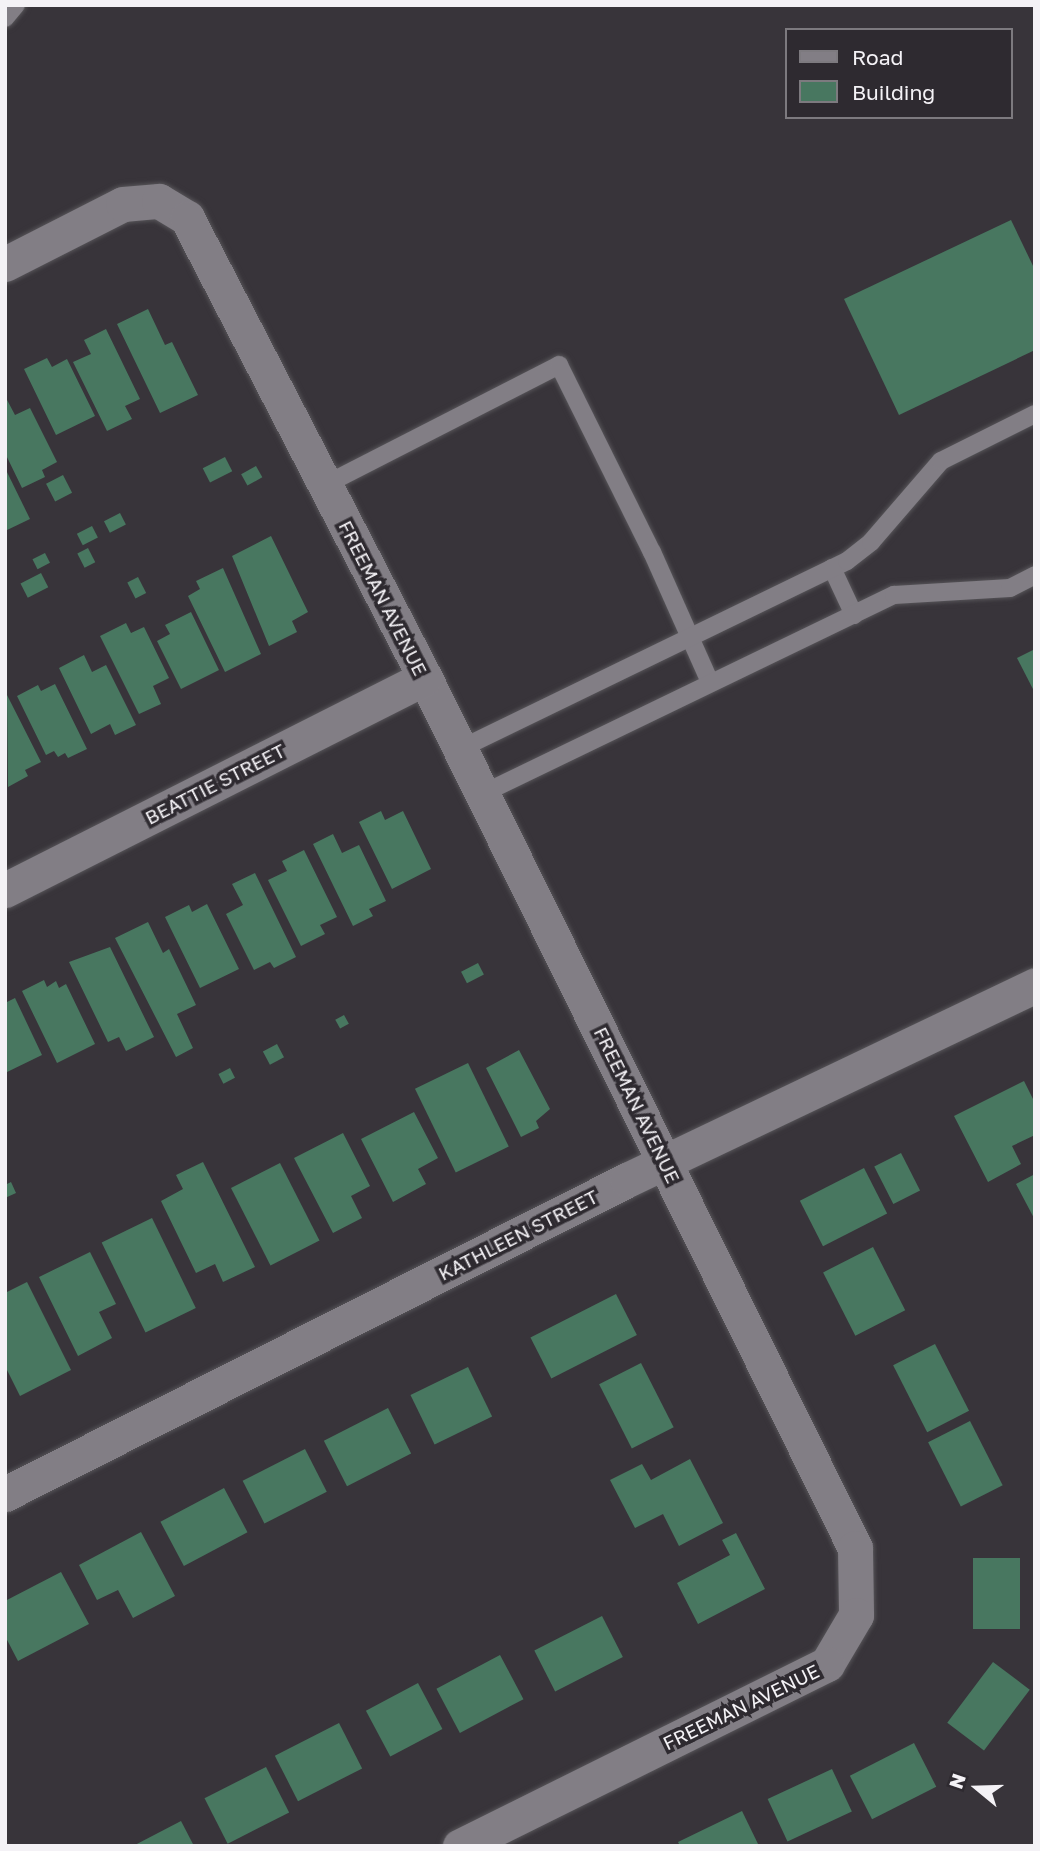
<!DOCTYPE html>
<html>
<head>
<meta charset="utf-8">
<style>
	body { margin:0 }
	#map { position:relative; width:1040px; height:1851px; overflow:hidden; background:#38343a; font-family:"Golos Text",sans-serif }
	div>[style] { position:absolute }
	[style*='--x'] { left:calc(var(--x)*1px); top:calc(var(--y)*1px); width:calc(var(--w)*1px); rotate:calc(var(--a)*1deg) }
	.building>* { inset:0; background:#487760; transform-origin:0 0 }
	.roads { filter:drop-shadow(0 0 2px #565458) drop-shadow(0 0 2px #565458) }
	.lane>* { height:18px; margin:-9px; padding:0 9px; transform-origin:9px; border-radius:9px; background:#827e85 }
	.street>* { height:35px; margin:-17.5px; padding:0 17.5px; transform-origin:17.5px; border-radius:17.5px; background:#827e85 }
	span { translate:-50% -50%; white-space:nowrap; text-align:center; line-height:1.15; -webkit-text-stroke:7px #2e2a30; paint-order:stroke }
	.street-label { font-size:19px; color:#f4f2f6 }
	.frame { position:absolute; inset:0; border:7px solid #f4f2f6; pointer-events:none }
	.legend { position:absolute; left:785px; top:28px; width:228px; height:91px; box-sizing:border-box; background:#2e2a30; border:2px solid #7d7a7f; margin:0; padding:9px 12px; list-style:none; font-size:21px; color:#f4f2f6 }
	.legend li { display:flex; align-items:center; gap:14px; height:35px }
	.legend b { width:35px; border:2px solid #7d7a7f }
	.north { position:absolute; left:942px; top:1753px; width:70px; height:70px; -webkit-text-stroke:5px #2e2a30; paint-order:stroke; rotate:289deg; font-size:19px; font-weight:700; line-height:28px; text-align:center; color:#f4f2f6 }
	.north::after { content:''; display:block; margin:auto; width:24px; height:32px; background:#f4f2f6; clip-path:polygon(50% 0,100% 100%,50% 72%,0 100%) }
</style>
</head>
<body>
<div id="map">
	<div class="building">
		<div style="clip-path:polygon(1011px 220px,1035px 270px,1035px 350px,899px 415px,844px 299px)"></div>
		<div style="clip-path:polygon(148px 309px,165px 345px,172px 342px,198px 395px,160px 413px,117px 324px)"></div>
		<div style="clip-path:polygon(106px 329px,140px 399px,125px 406px,132px 419px,107px 431px,73px 362px,91px 354px,84px 340px)"></div>
		<div style="clip-path:polygon(47px 358px,52px 367px,67px 359px,95px 416px,56px 435px,24px 369px)"></div>
		<div style="clip-path:polygon(5px 396px,15px 415px,30px 408px,57px 462px,42px 470px,45px 477px,22px 488px,5px 453px)"></div>
		<div style="left:225px;top:457px;width:16px;height:25px;rotate:63deg"></div>
		<div style="left:256px;top:466px;width:13px;height:17px;rotate:61deg"></div>
		<div style="clip-path:polygon(5px 468px,30px 519px,5px 531px)"></div>
		<div style="left:63px;top:475px;width:20px;height:19px;rotate:63deg"></div>
		<div style="left:120px;top:513px;width:13px;height:18px;rotate:63deg"></div>
		<div style="left:92px;top:526px;width:13px;height:17px;rotate:63deg"></div>
		<div style="clip-path:polygon(271px 536px,308px 612px,292px 621px,297px 632px,269px 646px,232px 556px)"></div>
		<div style="left:88px;top:548px;width:16px;height:12px;rotate:63deg"></div>
		<div style="left:45px;top:553px;width:11px;height:14px;rotate:63deg"></div>
		<div style="clip-path:polygon(223px 568px,261px 654px,225px 672px,188px 596px,200px 589px,196px 581px)"></div>
		<div style="left:41px;top:573px;width:16px;height:23px;rotate:63deg"></div>
		<div style="left:138px;top:577px;width:18px;height:12px;rotate:63deg"></div>
		<div style="clip-path:polygon(191px 612px,219px 670px,181px 689px,157px 641px,170px 634px,165px 625px)"></div>
		<div style="clip-path:polygon(126px 623px,131px 633px,144px 627px,169px 678px,153px 686px,161px 704px,139px 714px,100px 636px)"></div>
		<div style="clip-path:polygon(1035px 649px,1035px 693px,1017px 658px)"></div>
		<div style="clip-path:polygon(84px 655px,92px 672px,106px 665px,136px 725px,115px 735px,110px 724px,91px 734px,59px 668px)"></div>
		<div style="clip-path:polygon(55px 684px,87px 749px,68px 758px,65px 753px,58px 757px,54px 751px,46px 755px,17px 696px,38px 685px,41px 691px)"></div>
		<div style="clip-path:polygon(7px 695px,41px 762px,25px 770px,28px 776px,8px 787px)"></div>
		<div style="clip-path:polygon(381px 811px,385px 820px,403px 811px,431px 869px,392px 889px,359px 822px)"></div>
		<div style="clip-path:polygon(333px 834px,342px 853px,359px 845px,386px 901px,369px 909px,373px 916px,353px 926px,313px 844px)"></div>
		<div style="clip-path:polygon(304px 850px,337px 917px,320px 925px,325px 934px,301px 946px,268px 880px,287px 871px,282px 861px)"></div>
		<div style="clip-path:polygon(255px 873px,296px 957px,274px 968px,270px 962px,254px 970px,226px 914px,243px 905px,232px 884px)"></div>
		<div style="clip-path:polygon(207px 904px,239px 969px,200px 988px,165px 917px,189px 905px,192px 912px)"></div>
		<div style="clip-path:polygon(148px 922px,163px 953px,169px 949px,196px 1005px,177px 1014px,193px 1048px,176px 1057px,115px 938px)"></div>
		<div style="clip-path:polygon(110px 947px,154px 1037px,126px 1051px,119px 1037px,108px 1042px,69px 962px)"></div>
		<div style="left:478px;top:963px;width:13px;height:19px;rotate:63deg"></div>
		<div style="clip-path:polygon(44px 980px,47px 987px,56px 981px,59px 988px,66px 984px,95px 1044px,57px 1063px,22px 991px)"></div>
		<div style="clip-path:polygon(15px 998px,42px 1055px,5px 1073px,5px 1003px)"></div>
		<div style="left:344px;top:1015px;width:10px;height:10px;rotate:61deg"></div>
		<div style="left:277px;top:1044px;width:15px;height:16px;rotate:62deg"></div>
		<div style="clip-path:polygon(519px 1050px,550px 1109px,536px 1121px,539px 1128px,521px 1137px,486px 1068px)"></div>
		<div style="left:468px;top:1063px;width:93px;height:59px;rotate:64deg"></div>
		<div style="left:230px;top:1068px;width:11px;height:13px;rotate:63deg"></div>
		<div style="clip-path:polygon(1024px 1081px,1035px 1103px,1035px 1135px,1012px 1146px,1021px 1164px,988px 1182px,954px 1116px)"></div>
		<div style="clip-path:polygon(414px 1112px,438px 1158px,418px 1169px,426px 1184px,393px 1202px,361px 1139px)"></div>
		<div style="clip-path:polygon(343px 1133px,370px 1186px,351px 1196px,362px 1218px,333px 1233px,294px 1158px)"></div>
		<div style="left:901px;top:1153px;width:42px;height:30px;rotate:63deg"></div>
		<div style="clip-path:polygon(203px 1162px,255px 1267px,223px 1282px,215px 1264px,196px 1273px,161px 1201px,183px 1189px,176px 1175px)"></div>
		<div style="left:280px;top:1163px;width:87px;height:55px;rotate:63deg"></div>
		<div style="left:864px;top:1168px;width:51px;height:72px;rotate:63deg"></div>
		<div style="clip-path:polygon(1035px 1174px,1035px 1220px,1016px 1184px)"></div>
		<div style="clip-path:polygon(11px 1182px,16px 1193px,5px 1198px,5px 1185px)"></div>
		<div style="left:152px;top:1218px;width:100px;height:56px;rotate:64deg"></div>
		<div style="left:873px;top:1247px;width:71px;height:56px;rotate:63deg"></div>
		<div style="clip-path:polygon(90px 1252px,116px 1304px,99px 1312px,112px 1338px,78px 1356px,39px 1277px)"></div>
		<div style="clip-path:polygon(27px 1282px,71px 1370px,20px 1396px,5px 1366px,5px 1293px)"></div>
		<div style="left:616px;top:1294px;width:46px;height:96px;rotate:63deg"></div>
		<div style="left:935px;top:1344px;width:75px;height:47px;rotate:63deg"></div>
		<div style="left:641px;top:1363px;width:72px;height:47px;rotate:63deg"></div>
		<div style="left:468px;top:1367px;width:55px;height:64px;rotate:64deg"></div>
		<div style="left:388px;top:1408px;width:51px;height:72px;rotate:63deg"></div>
		<div style="left:970px;top:1421px;width:72px;height:47px;rotate:63deg"></div>
		<div style="left:305px;top:1449px;width:48px;height:70px;rotate:63deg"></div>
		<div style="clip-path:polygon(690px 1459px,723px 1523px,679px 1546px,663px 1514px,635px 1528px,610px 1480px,642px 1464px,651px 1480px)"></div>
		<div style="left:224px;top:1488px;width:50px;height:72px;rotate:62deg"></div>
		<div style="clip-path:polygon(141px 1532px,175px 1596px,133px 1618px,118px 1590px,97px 1600px,79px 1565px)"></div>
		<div style="clip-path:polygon(736px 1533px,765px 1589px,698px 1624px,677px 1583px,730px 1555px,722px 1540px)"></div>
		<div style="left:973px;top:1558px;width:47px;height:71px"></div>
		<div style="clip-path:polygon(61px 1572px,89px 1624px,18px 1661px,5px 1636px,5px 1601px)"></div>
		<div style="left:602px;top:1616px;width:46px;height:76px;rotate:63deg"></div>
		<div style="left:500px;top:1655px;width:50px;height:72px;rotate:62deg"></div>
		<div style="left:993px;top:1662px;width:46px;height:76px;rotate:37deg"></div>
		<div style="left:418px;top:1683px;width:52px;height:59px;rotate:62deg"></div>
		<div style="left:339px;top:1723px;width:51px;height:72px;rotate:63deg"></div>
		<div style="left:914px;top:1743px;width:49px;height:72px;rotate:63deg"></div>
		<div style="left:266px;top:1767px;width:51px;height:69px;rotate:63deg"></div>
		<div style="left:832px;top:1769px;width:47px;height:71px;rotate:65deg"></div>
		<div style="clip-path:polygon(742px 1811px,759px 1846px,680px 1846px,678px 1842px)"></div>
		<div style="clip-path:polygon(181px 1821px,194px 1846px,133px 1846px)"></div>
	</div>
	<div class="roads">
		<div class="lane">
			<div style="--x:5;--y:18;--w:17;--a:-50"></div>
			<div style="--x:325;--y:485;--w:263;--a:-27.1"></div>
			<div style="--x:559;--y:365;--w:209;--a:63.6"></div>
			<div style="--x:652;--y:552;--w:142;--a:66"></div>
			<div style="--x:832;--y:568;--w:52;--a:64.9"></div>
			<div style="--x:460;--y:749;--w:430;--a:-25.9"></div>
			<div style="--x:847;--y:561;--w:31;--a:-38"></div>
			<div style="--x:871;--y:542;--w:107;--a:-49.2"></div>
			<div style="--x:941;--y:461;--w:105;--a:-26.6"></div>
			<div style="--x:482;--y:794;--w:458;--a:-25.8"></div>
			<div style="--x:894;--y:595;--w:116;--a:-3.5"></div>
			<div style="--x:1010;--y:588;--w:28;--a:-27"></div>
		</div>
		<div class="street">
			<div style="--x:5;--y:264;--w:132;--a:-27"></div>
			<div style="--x:123;--y:204;--w:36;--a:-5"></div>
			<div style="--x:159;--y:201;--w:33;--a:31"></div>
			<div style="--x:187;--y:218;--w:518;--a:62.64"></div>
			<div style="--x:425;--y:678;--w:970;--a:63.7"></div>
			<div style="--x:855;--y:1548;--w:67;--a:89.1"></div>
			<div style="--x:856;--y:1615;--w:57;--a:120.6"></div>
			<div style="--x:827;--y:1664;--w:410;--a:153.6"></div>
			<div style="--x:5;--y:890;--w:470;--a:-26.8"></div>
			<div style="--x:5;--y:1494;--w:697;--a:-26.79"></div>
			<div style="--x:627;--y:1180;--w:452;--a:-25.5"></div>
		</div>
	</div>
	<div class="street-label">
		<span style="left:383px;top:598px;rotate:63deg">FREEMAN AVENUE</span>
		<span style="left:215px;top:784px;rotate:-27deg">BEATTIE STREET</span>
		<span style="left:637px;top:1105px;rotate:64deg">FREEMAN AVENUE</span>
		<span style="left:518px;top:1235px;rotate:-27deg">KATHLEEN STREET</span>
		<span style="left:741px;top:1707px;rotate:-26deg">FREEMAN AVENUE</span>
	</div>
	<div class="frame"></div>
	<ul class="legend">
	<li><b style="height:9px;background:#827e85"></b>Road</li>
	<li><b style="height:19px;background:#487760"></b>Building</li>
	</ul>
	<div class="north">N</div>
</div>
</body>
</html>
